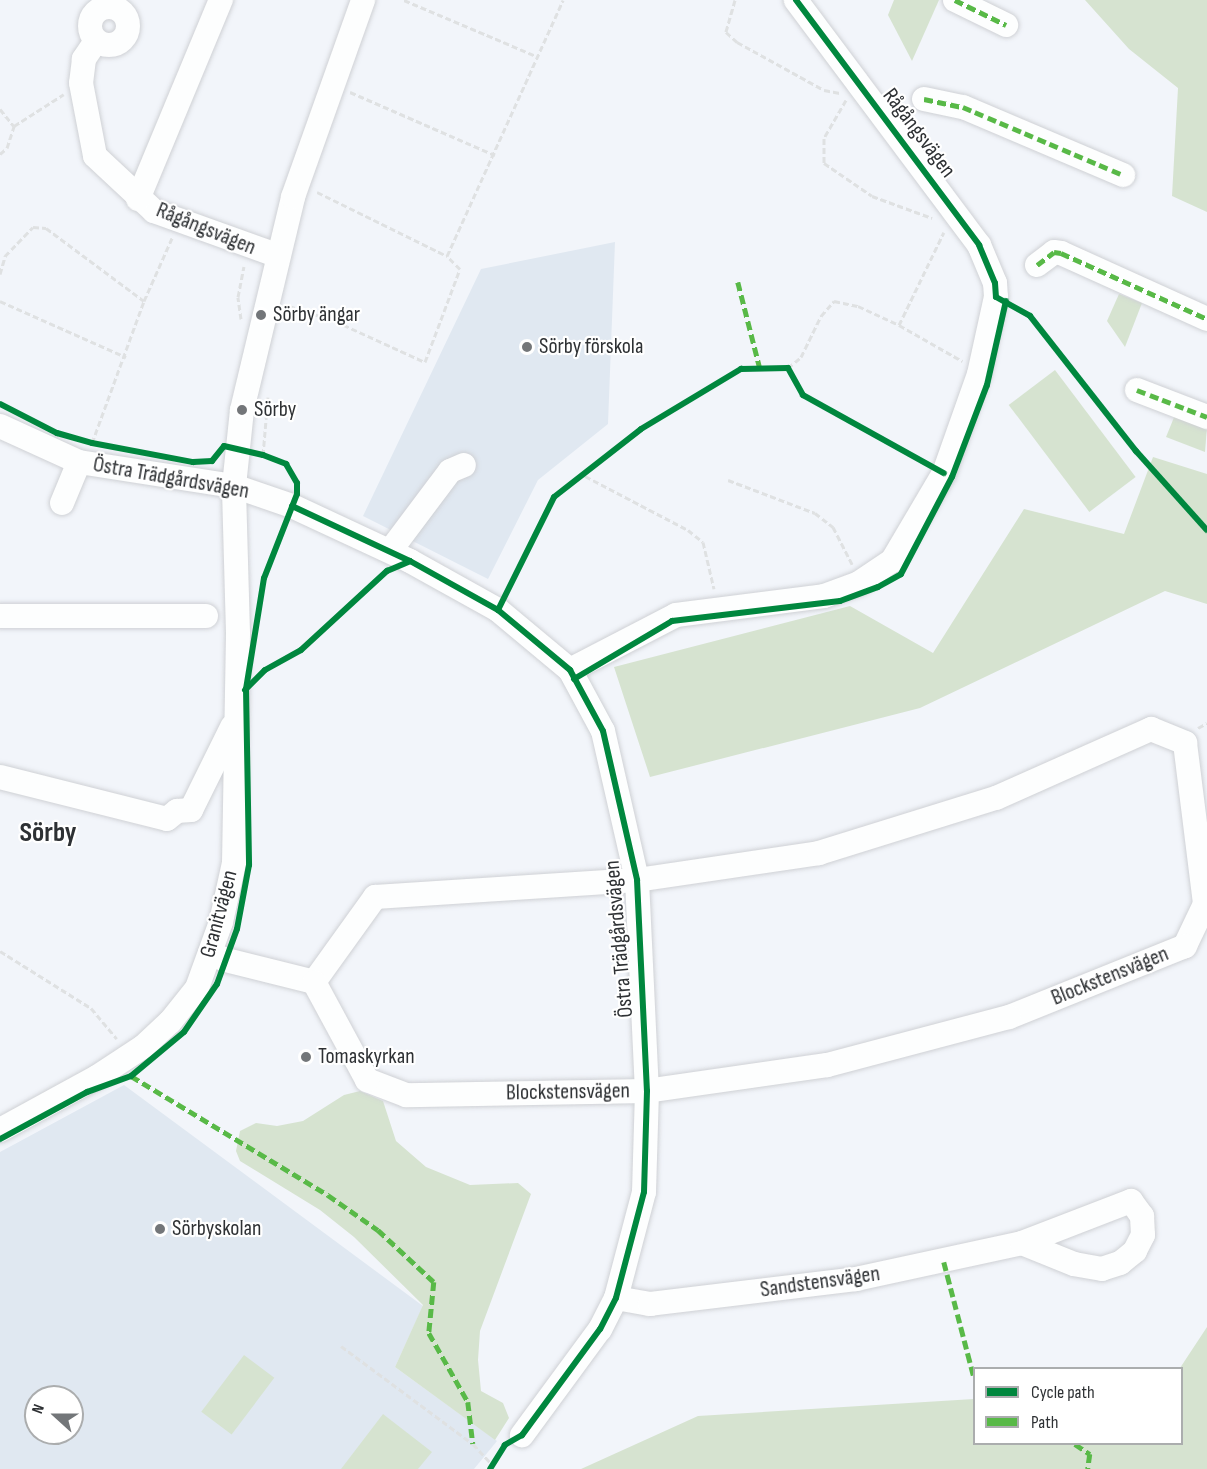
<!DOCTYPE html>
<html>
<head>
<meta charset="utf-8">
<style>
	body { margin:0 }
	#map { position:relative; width:1207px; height:1469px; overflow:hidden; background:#f2f5fa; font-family:"Sofia Sans Condensed",sans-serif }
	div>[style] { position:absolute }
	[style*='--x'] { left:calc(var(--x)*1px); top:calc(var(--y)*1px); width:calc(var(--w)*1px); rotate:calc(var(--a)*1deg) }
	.built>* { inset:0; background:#e0e8f1 }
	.green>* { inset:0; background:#d6e3d0; transform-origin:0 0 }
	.path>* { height:3px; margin-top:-1.5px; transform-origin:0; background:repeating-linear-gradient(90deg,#dfe1e2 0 6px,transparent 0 9px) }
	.roads { filter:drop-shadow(0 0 2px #cfd1d5) drop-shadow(0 0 2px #cfd1d5) }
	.minor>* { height:24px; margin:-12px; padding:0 12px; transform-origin:12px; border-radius:12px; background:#fdfefe }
	.minor>.ring { margin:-12px; padding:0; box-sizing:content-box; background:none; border:24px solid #fdfefe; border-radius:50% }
	.quiet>* { height:4.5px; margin-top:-2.25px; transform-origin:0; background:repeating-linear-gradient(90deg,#58b947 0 9px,transparent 0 13.5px) }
	.cycleway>* { height:6px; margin:-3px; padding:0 3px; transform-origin:3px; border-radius:3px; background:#00873e }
	.dots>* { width:16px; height:16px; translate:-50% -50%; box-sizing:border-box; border:3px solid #fff; border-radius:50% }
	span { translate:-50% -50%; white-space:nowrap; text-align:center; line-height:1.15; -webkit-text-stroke:4.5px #fff; paint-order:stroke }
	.street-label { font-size:22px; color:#2e3134 }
	.poi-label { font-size:22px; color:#2e3134 }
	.left { translate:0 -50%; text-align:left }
	.district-label { font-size:28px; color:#2e3134; font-weight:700 }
	.legend { position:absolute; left:973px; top:1367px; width:210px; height:78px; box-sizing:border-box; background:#fff; border:2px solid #abadae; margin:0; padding:8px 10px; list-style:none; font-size:18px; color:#2e3134 }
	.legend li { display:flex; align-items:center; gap:12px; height:30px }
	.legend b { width:30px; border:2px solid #abadae }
	.north { position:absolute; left:24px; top:1385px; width:60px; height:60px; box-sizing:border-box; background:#fff; border:2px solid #abadae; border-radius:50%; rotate:291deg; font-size:16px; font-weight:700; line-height:24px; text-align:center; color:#2e3134 }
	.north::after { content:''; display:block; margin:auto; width:21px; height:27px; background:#737679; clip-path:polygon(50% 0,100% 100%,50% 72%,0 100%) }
</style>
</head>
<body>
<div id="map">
	<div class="built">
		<div style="clip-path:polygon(615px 242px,608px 424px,538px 480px,488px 579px,363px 516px,481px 269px)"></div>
		<div style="clip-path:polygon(evenodd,124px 1085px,423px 1306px,395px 1367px,497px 1441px,474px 1469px,0 1469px,0 1152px,124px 1085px,36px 1397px,72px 1397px,72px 1433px,36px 1433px,36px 1397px)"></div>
	</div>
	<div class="green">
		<div style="clip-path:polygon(894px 0,939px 0,912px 61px,888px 15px)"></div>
		<div style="clip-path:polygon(1085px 0,1207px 0,1207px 212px,1172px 196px,1178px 88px,1129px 49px)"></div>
		<div style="clip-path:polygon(1119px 294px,1142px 303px,1125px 347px,1107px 321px)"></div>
		<div style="left:1055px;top:370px;width:134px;height:58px;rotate:53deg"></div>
		<div style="clip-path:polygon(1175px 415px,1207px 427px,1205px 452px,1166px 437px)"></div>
		<div style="clip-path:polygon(1153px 457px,1207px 474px,1207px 604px,1165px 591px,920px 708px,650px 777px,614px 667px,850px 606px,933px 653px,1024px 509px,1124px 534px)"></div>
		<div style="clip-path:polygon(360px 1091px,383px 1101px,396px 1141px,426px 1167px,470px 1185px,518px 1183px,531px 1194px,480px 1331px,478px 1360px,481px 1391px,503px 1403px,509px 1418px,495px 1440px,395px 1367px,423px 1305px,354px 1237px,320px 1210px,240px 1161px,236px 1151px,240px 1131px,256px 1123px,277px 1126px,303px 1121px,344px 1095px)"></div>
		<div style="clip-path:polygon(1207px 1327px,1207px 1469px,581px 1469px,698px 1416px,974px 1399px,974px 1444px,1182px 1444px,1180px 1368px)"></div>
		<div style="left:244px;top:1355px;width:38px;height:71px;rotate:37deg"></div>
		<div style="clip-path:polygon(383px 1414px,432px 1452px,418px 1469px,341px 1469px)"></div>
	</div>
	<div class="path">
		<div style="--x:96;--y:0;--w:9;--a:77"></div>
		<div style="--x:404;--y:0;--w:143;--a:23"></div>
		<div style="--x:735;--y:0;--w:33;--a:106"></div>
		<div style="--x:726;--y:32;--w:15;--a:42"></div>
		<div style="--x:737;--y:42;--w:99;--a:28.9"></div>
		<div style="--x:824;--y:90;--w:16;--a:11"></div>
		<div style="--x:350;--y:92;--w:158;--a:23.5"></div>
		<div style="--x:846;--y:100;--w:44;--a:120.1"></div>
		<div style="--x:824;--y:138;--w:25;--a:90"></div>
		<div style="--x:824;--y:163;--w:58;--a:34.5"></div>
		<div style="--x:872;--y:196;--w:64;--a:20.1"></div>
		<div style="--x:0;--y:109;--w:22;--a:51"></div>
		<div style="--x:0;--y:154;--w:9;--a:-41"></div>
		<div style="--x:7;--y:148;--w:23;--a:-72"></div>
		<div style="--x:14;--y:126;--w:59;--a:-32.6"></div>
		<div style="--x:317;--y:192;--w:145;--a:26.2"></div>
		<div style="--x:0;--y:274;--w:19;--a:-74"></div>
		<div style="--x:5;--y:256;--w:40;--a:-46"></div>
		<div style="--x:33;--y:227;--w:13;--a:4"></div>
		<div style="--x:46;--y:228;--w:122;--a:36.7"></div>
		<div style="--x:0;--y:301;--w:138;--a:24"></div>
		<div style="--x:289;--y:306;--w:48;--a:18.1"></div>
		<div style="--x:335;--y:321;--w:99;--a:24.5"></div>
		<div style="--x:425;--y:362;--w:99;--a:-69.4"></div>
		<div style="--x:460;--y:269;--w:18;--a:-135"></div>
		<div style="--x:447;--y:256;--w:281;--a:-65.6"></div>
		<div style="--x:241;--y:319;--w:22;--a:-98"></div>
		<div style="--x:238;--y:297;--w:31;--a:-79"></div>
		<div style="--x:899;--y:325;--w:73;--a:29.7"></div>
		<div style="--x:788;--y:368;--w:17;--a:-40"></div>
		<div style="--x:801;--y:357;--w:46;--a:-64"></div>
		<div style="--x:821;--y:316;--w:20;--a:-49"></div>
		<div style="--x:834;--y:301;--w:25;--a:12"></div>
		<div style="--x:858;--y:306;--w:45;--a:24.9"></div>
		<div style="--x:899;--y:325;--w:103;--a:-64.2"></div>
		<div style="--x:92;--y:443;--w:151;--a:-69.9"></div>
		<div style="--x:144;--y:301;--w:69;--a:-66"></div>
		<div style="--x:263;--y:455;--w:58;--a:-85.1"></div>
		<div style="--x:585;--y:476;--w:116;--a:27.7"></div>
		<div style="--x:688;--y:530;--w:19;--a:39"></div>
		<div style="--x:703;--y:542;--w:48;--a:76.8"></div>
		<div style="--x:728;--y:480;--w:93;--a:20.8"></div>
		<div style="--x:815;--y:513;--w:23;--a:38"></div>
		<div style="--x:833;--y:527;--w:42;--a:62.8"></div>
		<div style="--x:507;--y:592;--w:106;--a:-63.7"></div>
		<div style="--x:554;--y:497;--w:110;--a:-38"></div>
		<div style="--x:641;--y:429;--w:117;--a:-31"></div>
		<div style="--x:741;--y:369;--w:47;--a:-1.2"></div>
		<div style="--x:788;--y:368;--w:31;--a:61"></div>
		<div style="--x:803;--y:395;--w:142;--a:29.4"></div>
		<div style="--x:1198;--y:728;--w:10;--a:-29"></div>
		<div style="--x:0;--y:951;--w:107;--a:32.1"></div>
		<div style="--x:91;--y:1008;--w:40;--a:50"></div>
		<div style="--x:341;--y:1346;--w:164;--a:36.6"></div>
		<div style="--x:473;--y:1444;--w:26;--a:47"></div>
	</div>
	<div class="roads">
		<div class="minor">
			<div style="--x:955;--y:0;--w:57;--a:26.1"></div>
			<div class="ring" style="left:90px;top:7px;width:14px;height:14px"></div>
			<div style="--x:96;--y:41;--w:22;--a:124"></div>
			<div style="--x:84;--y:59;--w:24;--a:97"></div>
			<div style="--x:81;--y:83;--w:74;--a:79.1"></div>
			<div style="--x:95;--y:156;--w:81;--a:43"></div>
			<div style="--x:154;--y:211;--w:130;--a:19.8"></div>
			<div style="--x:924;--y:99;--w:40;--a:12"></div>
			<div style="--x:963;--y:107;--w:174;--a:23"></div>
			<div style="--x:138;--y:199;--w:216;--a:-67.4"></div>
			<div style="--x:1037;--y:265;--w:21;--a:-37"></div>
			<div style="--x:1054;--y:252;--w:7;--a:8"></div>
			<div style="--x:1061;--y:253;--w:160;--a:24.3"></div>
			<div style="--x:1137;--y:390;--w:75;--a:21.1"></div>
			<div style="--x:0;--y:426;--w:87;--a:24.5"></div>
			<div style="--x:79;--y:462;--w:157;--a:8.8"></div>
			<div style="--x:234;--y:486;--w:61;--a:19"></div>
			<div style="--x:292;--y:506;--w:130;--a:25"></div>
			<div style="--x:410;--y:561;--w:101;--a:29.1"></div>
			<div style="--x:498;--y:610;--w:94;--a:39.8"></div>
			<div style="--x:570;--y:670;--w:69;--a:61.6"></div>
			<div style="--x:603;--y:731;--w:153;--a:77.1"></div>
			<div style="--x:637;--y:880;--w:211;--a:87.3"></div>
			<div style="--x:647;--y:1091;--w:101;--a:91.7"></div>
			<div style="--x:644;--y:1192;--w:110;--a:104.8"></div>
			<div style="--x:616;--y:1298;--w:35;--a:117"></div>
			<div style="--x:600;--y:1329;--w:132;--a:126.3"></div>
			<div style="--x:62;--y:503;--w:44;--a:-67.5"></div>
			<div style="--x:390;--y:551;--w:100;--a:-53.1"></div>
			<div style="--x:450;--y:471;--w:15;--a:-23"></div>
			<div style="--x:0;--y:616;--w:206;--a:0"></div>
			<div style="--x:570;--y:670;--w:119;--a:-27.4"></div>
			<div style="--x:676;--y:615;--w:149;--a:-7.3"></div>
			<div style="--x:824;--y:596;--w:37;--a:-20"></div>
			<div style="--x:859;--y:583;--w:40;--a:-34"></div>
			<div style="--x:892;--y:561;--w:102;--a:-59.4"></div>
			<div style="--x:944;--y:473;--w:105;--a:-70.5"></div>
			<div style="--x:979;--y:374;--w:79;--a:-77.6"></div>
			<div style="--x:996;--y:297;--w:14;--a:-94"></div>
			<div style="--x:995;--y:283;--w:41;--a:-112.8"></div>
			<div style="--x:979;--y:245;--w:306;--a:-126.8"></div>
			<div style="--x:0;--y:777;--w:172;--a:14.1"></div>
			<div style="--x:167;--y:819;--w:13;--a:-39"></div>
			<div style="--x:177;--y:811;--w:14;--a:-4"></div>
			<div style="--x:191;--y:810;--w:93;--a:-63.7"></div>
			<div style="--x:210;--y:953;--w:17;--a:24"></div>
			<div style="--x:226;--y:960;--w:91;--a:14"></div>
			<div style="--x:314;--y:982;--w:105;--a:-54.3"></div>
			<div style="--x:375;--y:897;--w:263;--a:-3.7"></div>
			<div style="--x:637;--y:880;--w:184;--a:-8.4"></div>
			<div style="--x:819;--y:853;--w:185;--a:-17.3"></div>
			<div style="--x:996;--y:798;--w:170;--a:-24"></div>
			<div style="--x:1151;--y:729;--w:37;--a:22"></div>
			<div style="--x:1185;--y:743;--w:162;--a:82.9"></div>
			<div style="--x:1205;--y:904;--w:47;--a:115.5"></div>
			<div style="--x:1185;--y:946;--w:190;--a:158"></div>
			<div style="--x:1009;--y:1017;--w:188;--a:165.2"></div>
			<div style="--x:827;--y:1065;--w:182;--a:171.8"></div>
			<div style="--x:647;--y:1091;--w:241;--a:179"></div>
			<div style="--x:406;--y:1095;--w:42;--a:-159"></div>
			<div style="--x:367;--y:1080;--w:111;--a:-118.4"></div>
			<div style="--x:0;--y:1130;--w:111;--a:-28.7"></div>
			<div style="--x:97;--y:1077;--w:56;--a:-33.4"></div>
			<div style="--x:144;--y:1046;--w:35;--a:-43"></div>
			<div style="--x:170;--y:1022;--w:43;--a:-51.5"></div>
			<div style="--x:197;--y:988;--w:70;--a:-70"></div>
			<div style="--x:221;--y:922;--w:60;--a:-77.6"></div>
			<div style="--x:234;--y:863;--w:230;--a:-89"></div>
			<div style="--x:238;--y:633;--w:147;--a:-91.6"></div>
			<div style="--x:234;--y:486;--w:76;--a:-84"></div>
			<div style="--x:242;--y:410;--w:219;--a:-76.5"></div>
			<div style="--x:293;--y:197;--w:209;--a:-70.4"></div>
			<div style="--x:616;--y:1298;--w:35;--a:10"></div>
			<div style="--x:650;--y:1304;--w:208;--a:-6.9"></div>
			<div style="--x:856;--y:1279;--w:170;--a:-12.2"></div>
			<div style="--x:1022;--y:1243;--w:117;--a:-21.1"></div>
			<div style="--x:1131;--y:1201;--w:19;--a:54"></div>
			<div style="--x:1142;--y:1216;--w:19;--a:87"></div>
			<div style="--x:1143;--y:1235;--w:18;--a:117"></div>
			<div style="--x:1135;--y:1251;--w:19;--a:141"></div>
			<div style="--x:1120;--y:1263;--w:19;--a:162"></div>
			<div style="--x:1102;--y:1269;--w:28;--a:-170"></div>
			<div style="--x:1074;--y:1264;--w:56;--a:-158"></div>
		</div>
	</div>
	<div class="quiet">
		<div style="--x:955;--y:0;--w:57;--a:26.1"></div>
		<div style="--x:924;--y:99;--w:40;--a:12"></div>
		<div style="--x:963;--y:107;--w:174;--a:23"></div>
		<div style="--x:1037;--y:265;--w:21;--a:-37"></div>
		<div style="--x:1054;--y:252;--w:7;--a:8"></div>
		<div style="--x:1061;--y:253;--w:160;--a:24.3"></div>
		<div style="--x:738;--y:282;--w:89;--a:75.7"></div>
		<div style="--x:1137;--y:390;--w:75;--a:21.1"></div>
		<div style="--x:131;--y:1076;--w:230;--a:31.1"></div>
		<div style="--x:328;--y:1195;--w:61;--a:35"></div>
		<div style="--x:378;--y:1230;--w:76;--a:42.9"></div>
		<div style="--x:434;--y:1282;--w:51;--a:95.6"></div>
		<div style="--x:429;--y:1333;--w:79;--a:60.5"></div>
		<div style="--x:468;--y:1402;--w:42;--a:83.2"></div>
		<div style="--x:944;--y:1262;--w:119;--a:75.4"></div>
		<div style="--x:1075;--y:1444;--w:18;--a:34"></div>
		<div style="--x:1090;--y:1454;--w:15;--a:98"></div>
	</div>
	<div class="cycleway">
		<div style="--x:796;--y:0;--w:306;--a:53.2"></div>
		<div style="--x:979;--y:245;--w:41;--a:67.2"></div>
		<div style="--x:995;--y:283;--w:14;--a:86"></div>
		<div style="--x:996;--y:297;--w:39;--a:29"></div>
		<div style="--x:1030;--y:316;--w:172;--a:51.9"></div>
		<div style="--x:1136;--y:451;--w:106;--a:48.1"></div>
		<div style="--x:0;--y:404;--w:64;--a:27"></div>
		<div style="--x:57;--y:433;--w:36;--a:16"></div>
		<div style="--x:92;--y:443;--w:103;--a:10.7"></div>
		<div style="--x:193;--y:462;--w:19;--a:-3"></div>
		<div style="--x:212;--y:461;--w:19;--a:-51"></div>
		<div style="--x:224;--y:446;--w:40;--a:13"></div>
		<div style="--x:263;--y:455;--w:25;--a:21"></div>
		<div style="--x:286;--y:464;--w:22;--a:60"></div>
		<div style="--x:297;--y:483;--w:11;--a:90"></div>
		<div style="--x:297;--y:494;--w:90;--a:111.4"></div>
		<div style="--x:264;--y:578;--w:112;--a:99.2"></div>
		<div style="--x:246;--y:689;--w:176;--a:89"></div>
		<div style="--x:249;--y:865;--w:65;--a:100.6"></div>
		<div style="--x:237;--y:929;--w:59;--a:110"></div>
		<div style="--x:217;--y:984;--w:58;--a:124.5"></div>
		<div style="--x:184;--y:1032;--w:69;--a:140.3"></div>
		<div style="--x:131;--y:1076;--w:47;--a:160"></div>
		<div style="--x:87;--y:1092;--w:99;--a:151.6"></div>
		<div style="--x:292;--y:506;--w:130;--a:25"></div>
		<div style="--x:410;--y:561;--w:101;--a:29.1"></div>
		<div style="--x:498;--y:610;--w:94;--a:39.8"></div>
		<div style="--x:570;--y:670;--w:69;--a:61.6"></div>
		<div style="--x:603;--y:731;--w:153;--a:77.1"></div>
		<div style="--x:637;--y:880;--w:211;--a:87.3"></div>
		<div style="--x:647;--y:1091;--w:101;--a:91.7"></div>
		<div style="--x:644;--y:1192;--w:110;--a:104.8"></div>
		<div style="--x:616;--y:1298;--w:35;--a:117"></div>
		<div style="--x:600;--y:1329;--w:132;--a:126.3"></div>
		<div style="--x:522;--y:1435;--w:20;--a:150"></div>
		<div style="--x:505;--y:1445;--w:28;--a:122"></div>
		<div style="--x:498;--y:610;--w:126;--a:-63.6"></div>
		<div style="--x:554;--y:497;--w:110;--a:-38"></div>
		<div style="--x:641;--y:429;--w:117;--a:-31"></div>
		<div style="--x:741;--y:369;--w:47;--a:-1.2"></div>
		<div style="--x:788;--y:368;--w:31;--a:61"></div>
		<div style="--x:803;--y:395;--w:161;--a:29"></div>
		<div style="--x:574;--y:679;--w:114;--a:-30.6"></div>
		<div style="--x:672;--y:621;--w:169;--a:-6.8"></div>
		<div style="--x:840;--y:601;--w:40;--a:-20.2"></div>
		<div style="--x:878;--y:587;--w:26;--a:-29"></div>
		<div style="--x:901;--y:574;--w:110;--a:-62.3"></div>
		<div style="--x:952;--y:477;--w:98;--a:-69.2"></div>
		<div style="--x:987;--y:385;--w:86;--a:-77.3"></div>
		<div style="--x:245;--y:690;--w:28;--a:-45"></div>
		<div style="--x:265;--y:670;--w:41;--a:-29.1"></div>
		<div style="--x:301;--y:650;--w:117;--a:-42.6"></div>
		<div style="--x:387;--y:571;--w:25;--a:-23"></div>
	</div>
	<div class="dots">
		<div style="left:261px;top:315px;background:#737679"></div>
		<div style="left:527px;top:347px;background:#737679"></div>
		<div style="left:242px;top:410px;background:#737679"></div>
		<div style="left:306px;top:1057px;background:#737679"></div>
		<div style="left:160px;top:1229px;background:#737679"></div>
	</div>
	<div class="street-label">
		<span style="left:919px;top:133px;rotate:53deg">Rågångsvägen</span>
		<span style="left:206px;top:229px;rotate:22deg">Rågångsvägen</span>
		<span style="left:171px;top:478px;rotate:10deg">Östra Trädgårdsvägen</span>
		<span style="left:219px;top:914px;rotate:-75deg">Granitvägen</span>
		<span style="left:619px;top:939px;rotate:-95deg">Östra Trädgårdsvägen</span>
		<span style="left:1110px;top:976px;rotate:-22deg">Blockstensvägen</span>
		<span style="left:568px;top:1092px;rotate:-1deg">Blockstensvägen</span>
		<span style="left:820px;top:1282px;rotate:-8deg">Sandstensvägen</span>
	</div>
	<div class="poi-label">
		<span class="left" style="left:273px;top:315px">Sörby ängar</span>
		<span class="left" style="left:539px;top:347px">Sörby förskola</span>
		<span class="left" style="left:254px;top:410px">Sörby</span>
		<span class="left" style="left:318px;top:1057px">Tomaskyrkan</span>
		<span class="left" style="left:172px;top:1229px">Sörbyskolan</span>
	</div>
	<div class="district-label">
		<span style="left:48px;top:833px">Sörby</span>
	</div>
	<ul class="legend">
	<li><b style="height:8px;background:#00873e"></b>Cycle path</li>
	<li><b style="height:8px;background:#58b947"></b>Path</li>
	</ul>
	<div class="north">N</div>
</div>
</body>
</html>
